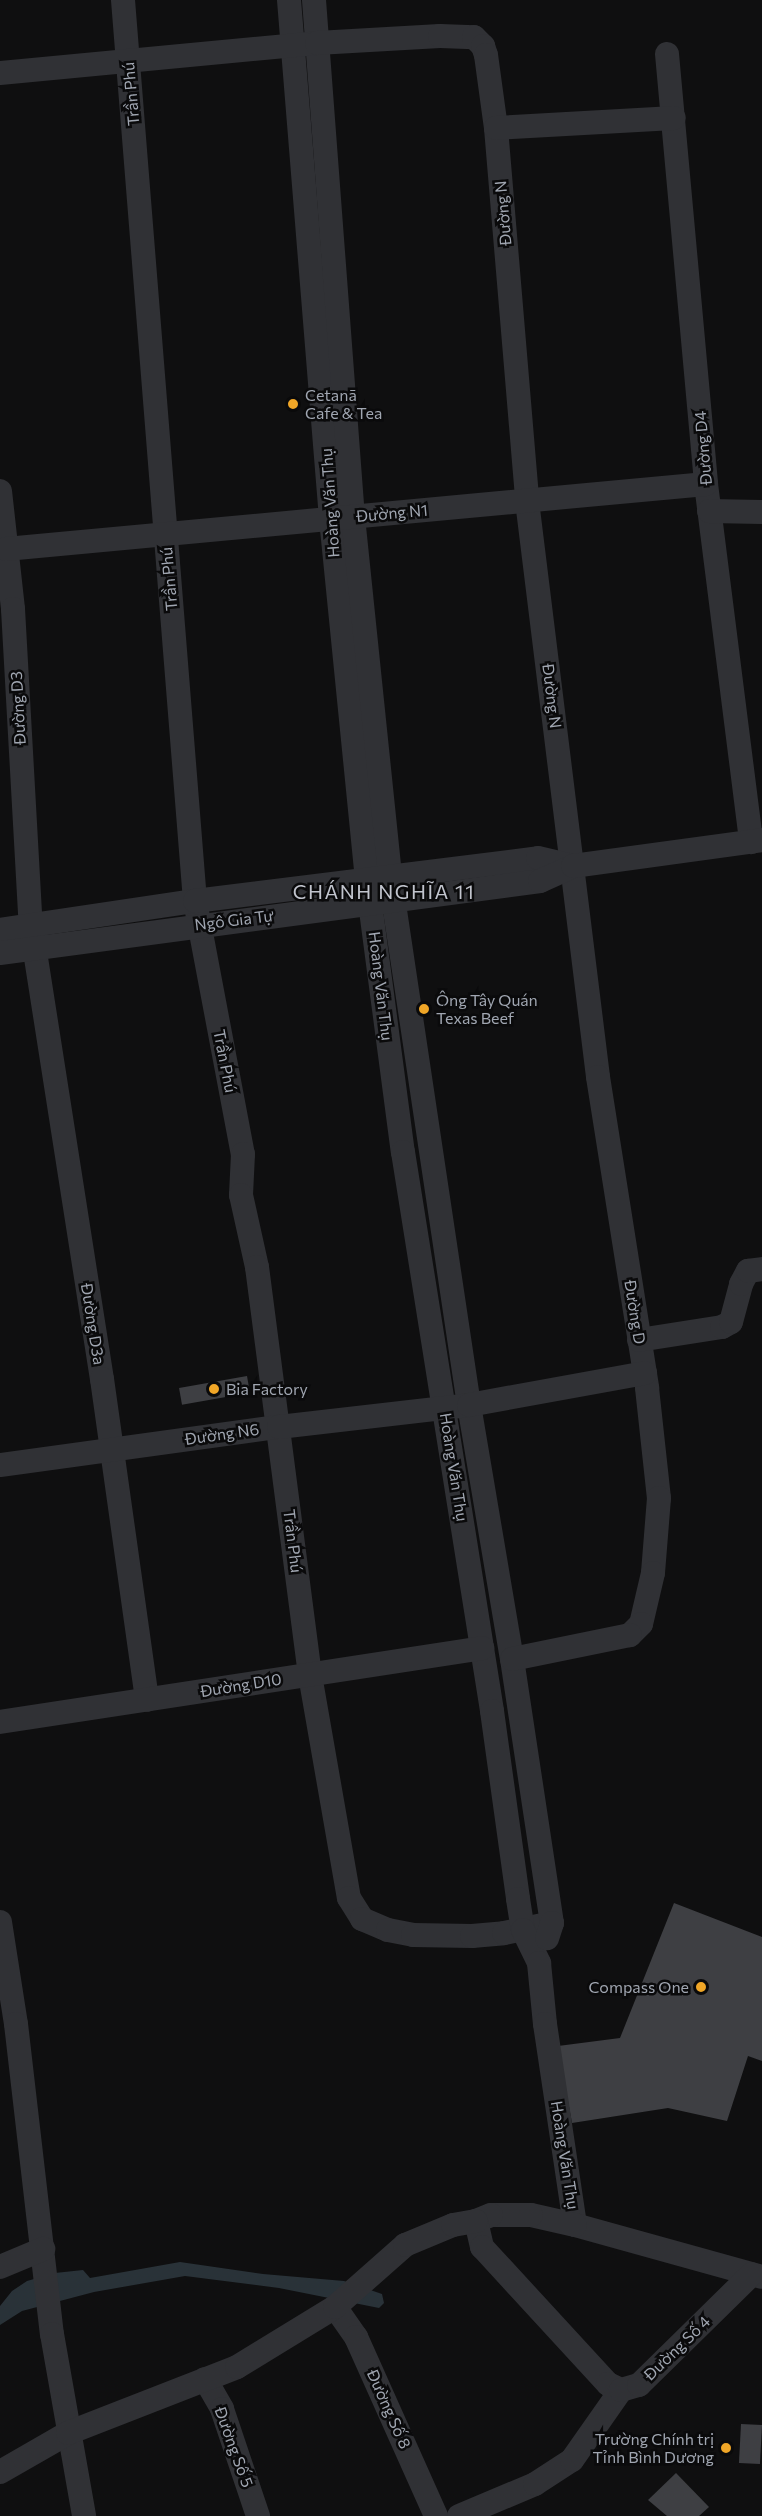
<!DOCTYPE html>
<html>
<head>
<meta charset="utf-8">
<style>
	body { margin:0 }
	#map { position:relative; width:762px; height:2516px; overflow:hidden; background:#0f0f10; font-family:Commissioner,sans-serif }
	div>[style] { position:absolute }
	[style*='--x'] { left:calc(var(--x)*1px); top:calc(var(--y)*1px); width:calc(var(--w)*1px); rotate:calc(var(--a)*1deg) }
	.water>* { inset:0; background:#293238 }
	.building>* { inset:0; background:#3e3f43; transform-origin:0 0 }
	.minor>* { height:24px; margin:-12px; padding:0 12px; transform-origin:12px; border-radius:12px; background:#303135 }
	.dots>* { width:16px; height:16px; translate:-50% -50%; box-sizing:border-box; border:3px solid #0a0a0b; border-radius:50% }
	span { translate:-50% -50%; white-space:nowrap; text-align:center; line-height:1.15; -webkit-text-stroke:5px #0a0a0b; paint-order:stroke }
	.street-label { font-size:16px; color:#a0a6b1 }
	.poi-label { font-size:16px; color:#a0a6b1 }
	.left { translate:0 -50%; text-align:left }
	.right { translate:-100% -50%; text-align:right }
	.quarter-label { font-size:20px; color:#c1c4cd; letter-spacing:1.5px }
</style>
</head>
<body>
<div id="map">
	<div class="water">
		<div style="clip-path:polygon(180px 2262px,263px 2274px,344px 2281px,382px 2294px,384px 2303px,379px 2308px,279px 2288px,185px 2276px,94px 2292px,22px 2311px,0 2325px,0 2306px,12px 2291px,27px 2281px,55px 2273px,83px 2270px,90px 2278px)"></div>
	</div>
	<div class="building">
		<div style="left:247px;top:1376px;width:17px;height:69px;rotate:80deg"></div>
		<div style="clip-path:polygon(674px 1903px,762px 1937px,762px 2061px,748px 2056px,727px 2121px,668px 2108px,572px 2123px,558px 2046px,620px 2038px)"></div>
		<div style="left:741px;top:2424px;width:21px;height:39px;rotate:3deg"></div>
		<div style="clip-path:polygon(676px 2473px,709px 2507px,699px 2516px,667px 2516px,648px 2500px)"></div>
	</div>
	<div class="minor">
		<div style="--x:123;--y:0;--w:904;--a:85.43"></div>
		<div style="--x:195;--y:901;--w:258;--a:79.3"></div>
		<div style="--x:243;--y:1154;--w:41;--a:92.8"></div>
		<div style="--x:241;--y:1195;--w:74;--a:77.5"></div>
		<div style="--x:257;--y:1267;--w:411;--a:82.6"></div>
		<div style="--x:310;--y:1675;--w:226;--a:80.1"></div>
		<div style="--x:349;--y:1898;--w:25;--a:58"></div>
		<div style="--x:362;--y:1919;--w:28;--a:23"></div>
		<div style="--x:388;--y:1930;--w:25;--a:11"></div>
		<div style="--x:413;--y:1935;--w:59;--a:1"></div>
		<div style="--x:472;--y:1936;--w:32;--a:-5"></div>
		<div style="--x:504;--y:1933;--w:49;--a:-11.8"></div>
		<div style="--x:289;--y:0;--w:521;--a:85.37"></div>
		<div style="--x:331;--y:519;--w:363;--a:84.3"></div>
		<div style="--x:367;--y:880;--w:274;--a:82.5"></div>
		<div style="--x:403;--y:1152;--w:566;--a:80.95"></div>
		<div style="--x:492;--y:1711;--w:190;--a:82.1"></div>
		<div style="--x:518;--y:1899;--w:31;--a:81"></div>
		<div style="--x:523;--y:1930;--w:37;--a:64"></div>
		<div style="--x:539;--y:1963;--w:61;--a:84.4"></div>
		<div style="--x:545;--y:2024;--w:203;--a:81.5"></div>
		<div style="--x:575;--y:2225;--w:194;--a:15.5"></div>
		<div style="--x:314;--y:0;--w:518;--a:85.69"></div>
		<div style="--x:353;--y:517;--w:362;--a:84.1"></div>
		<div style="--x:390;--y:877;--w:534;--a:81.49"></div>
		<div style="--x:469;--y:1405;--w:258;--a:80.4"></div>
		<div style="--x:512;--y:1659;--w:267;--a:81.4"></div>
		<div style="--x:552;--y:1923;--w:16;--a:108"></div>
		<div style="--x:667;--y:54;--w:432;--a:84.8"></div>
		<div style="--x:706;--y:484;--w:361;--a:82.8"></div>
		<div style="--x:0;--y:73;--w:318;--a:-5.4"></div>
		<div style="--x:317;--y:43;--w:123;--a:-3.3"></div>
		<div style="--x:440;--y:36;--w:34;--a:2"></div>
		<div style="--x:474;--y:37;--w:13;--a:45"></div>
		<div style="--x:483;--y:46;--w:9;--a:72"></div>
		<div style="--x:486;--y:55;--w:74;--a:82.2"></div>
		<div style="--x:496;--y:128;--w:374;--a:85.2"></div>
		<div style="--x:527;--y:501;--w:580;--a:82.97"></div>
		<div style="--x:598;--y:1077;--w:315;--a:81"></div>
		<div style="--x:647;--y:1388;--w:111;--a:83.8"></div>
		<div style="--x:659;--y:1498;--w:75;--a:94.6"></div>
		<div style="--x:653;--y:1573;--w:52;--a:103.2"></div>
		<div style="--x:641;--y:1624;--w:16;--a:135"></div>
		<div style="--x:630;--y:1635;--w:120;--a:168.5"></div>
		<div style="--x:496;--y:128;--w:178;--a:-3.2"></div>
		<div style="--x:0;--y:491;--w:119;--a:83.7"></div>
		<div style="--x:13;--y:609;--w:318;--a:86.8"></div>
		<div style="--x:31;--y:926;--w:459;--a:81.1"></div>
		<div style="--x:102;--y:1379;--w:324;--a:82"></div>
		<div style="--x:709;--y:511;--w:53;--a:1.1"></div>
		<div style="--x:6;--y:549;--w:703;--a:-5.31"></div>
		<div style="--x:0;--y:930;--w:197;--a:-8.5"></div>
		<div style="--x:195;--y:901;--w:346;--a:-7.1"></div>
		<div style="--x:538;--y:858;--w:36;--a:13"></div>
		<div style="--x:0;--y:953;--w:545;--a:-7.59"></div>
		<div style="--x:540;--y:881;--w:36;--a:-24"></div>
		<div style="--x:573;--y:866;--w:191;--a:-7.8"></div>
		<div style="--x:639;--y:1340;--w:84;--a:-8.9"></div>
		<div style="--x:722;--y:1327;--w:10;--a:-29"></div>
		<div style="--x:731;--y:1322;--w:39;--a:-75"></div>
		<div style="--x:741;--y:1284;--w:15;--a:-62"></div>
		<div style="--x:748;--y:1271;--w:14;--a:-8"></div>
		<div style="--x:0;--y:1465;--w:282;--a:-7.8"></div>
		<div style="--x:279;--y:1427;--w:191;--a:-6.6"></div>
		<div style="--x:469;--y:1405;--w:179;--a:-10.3"></div>
		<div style="--x:0;--y:1722;--w:488;--a:-8.7"></div>
		<div style="--x:0;--y:1922;--w:103;--a:81.1"></div>
		<div style="--x:16;--y:2024;--w:312;--a:83.4"></div>
		<div style="--x:52;--y:2334;--w:185;--a:80"></div>
		<div style="--x:575;--y:2225;--w:45;--a:-167.2"></div>
		<div style="--x:531;--y:2215;--w:40;--a:180"></div>
		<div style="--x:491;--y:2215;--w:16;--a:158"></div>
		<div style="--x:476;--y:2221;--w:27;--a:77"></div>
		<div style="--x:482;--y:2247;--w:186;--a:47.4"></div>
		<div style="--x:608;--y:2384;--w:14;--a:25"></div>
		<div style="--x:0;--y:2267;--w:47;--a:-22.7"></div>
		<div style="--x:335;--y:2307;--w:37;--a:55"></div>
		<div style="--x:356;--y:2337;--w:196;--a:65.9"></div>
		<div style="--x:205;--y:2379;--w:34;--a:60"></div>
		<div style="--x:222;--y:2409;--w:113;--a:71.4"></div>
		<div style="--x:0;--y:2472;--w:78;--a:-29.8"></div>
		<div style="--x:68;--y:2433;--w:181;--a:-21.3"></div>
		<div style="--x:237;--y:2367;--w:115;--a:-31.5"></div>
		<div style="--x:335;--y:2307;--w:94;--a:-41.5"></div>
		<div style="--x:405;--y:2245;--w:52;--a:-22.6"></div>
		<div style="--x:453;--y:2225;--w:23;--a:-10"></div>
		<div style="--x:459;--y:2516;--w:82;--a:-22.8"></div>
		<div style="--x:535;--y:2484;--w:44;--a:-33"></div>
		<div style="--x:572;--y:2460;--w:85;--a:-55"></div>
		<div style="--x:621;--y:2390;--w:19;--a:-16"></div>
		<div style="--x:639;--y:2385;--w:158;--a:-44.5"></div>
	</div>
	<div class="dots">
		<div style="left:293px;top:404px;background:#f0a627"></div>
		<div style="left:424px;top:1009px;background:#f0a627"></div>
		<div style="left:214px;top:1389px;background:#f0a627"></div>
		<div style="left:701px;top:1987px;background:#f0a627"></div>
		<div style="left:726px;top:2448px;background:#f0a627"></div>
	</div>
	<div class="street-label">
		<span style="left:131px;top:94px;rotate:-95deg">Trần Phú</span>
		<span style="left:503px;top:213px;rotate:-95deg">Đường N</span>
		<span style="left:703px;top:448px;rotate:-95deg">Đường D4</span>
		<span style="left:330px;top:503px;rotate:-94deg">Hoàng Văn Thụ</span>
		<span style="left:392px;top:513px;rotate:-5deg">Đường N1</span>
		<span style="left:169px;top:579px;rotate:-95deg">Trần Phú</span>
		<span style="left:552px;top:696px;rotate:83deg">Đường N</span>
		<span style="left:18px;top:708px;rotate:-93deg">Đường D3</span>
		<span style="left:234px;top:920px;rotate:-7deg">Ngô Gia Tự</span>
		<span style="left:381px;top:986px;rotate:83deg">Hoàng Văn Thụ</span>
		<span style="left:225px;top:1061px;rotate:79deg">Trần Phú</span>
		<span style="left:635px;top:1312px;rotate:81deg">Đường D</span>
		<span style="left:93px;top:1324px;rotate:81deg">Đường D3a</span>
		<span style="left:222px;top:1434px;rotate:-8deg">Đường N6</span>
		<span style="left:454px;top:1467px;rotate:81deg">Hoàng Văn Thụ</span>
		<span style="left:293px;top:1541px;rotate:83deg">Trần Phú</span>
		<span style="left:241px;top:1685px;rotate:-9deg">Đường D10</span>
		<span style="left:565px;top:2155px;rotate:81deg">Hoàng Văn Thụ</span>
		<span style="left:677px;top:2348px;rotate:-44deg">Đường Số 4</span>
		<span style="left:389px;top:2409px;rotate:66deg">Đường Số 8</span>
		<span style="left:234px;top:2447px;rotate:70deg">Đường Số 5</span>
	</div>
	<div class="poi-label">
		<span class="left" style="left:305px;top:404px">Cetanā<br>Cafe &amp; Tea</span>
		<span class="left" style="left:436px;top:1009px">Ông Tây Quán<br>Texas Beef</span>
		<span class="left" style="left:226px;top:1389px">Bia Factory</span>
		<span class="right" style="left:689px;top:1987px">Compass One</span>
		<span class="right" style="left:714px;top:2448px">Trường Chính trị<br>Tỉnh Bình Dương</span>
	</div>
	<div class="quarter-label">
		<span style="left:384px;top:891px">CHÁNH NGHĨA 11</span>
	</div>
</div>
</body>
</html>
